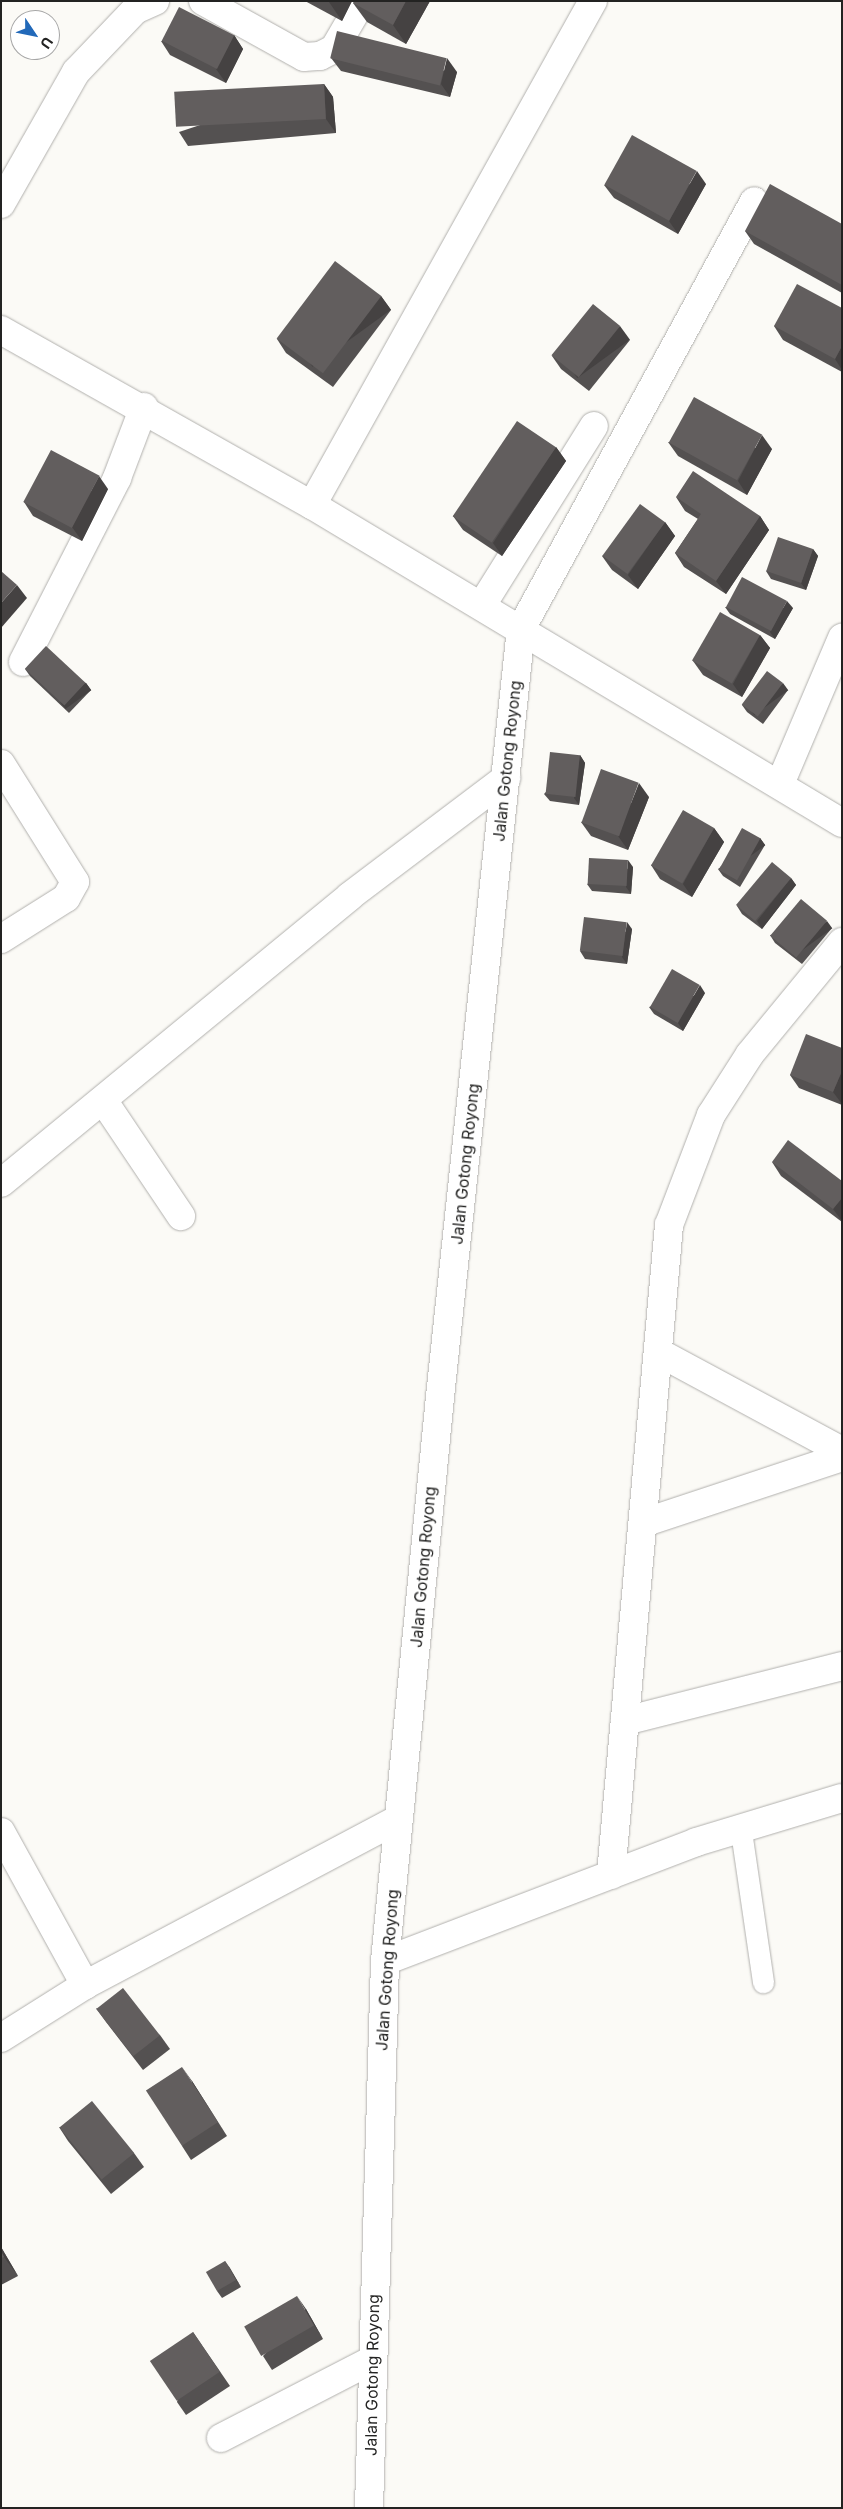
<!DOCTYPE html>
<html>
<head>
<meta charset="utf-8">
<style>
	body { margin:0 }
	#map { position:relative; width:843px; height:2509px; overflow:hidden; background:#fbfaf6; font-family:Inter,sans-serif }
	div>[style] { position:absolute }
	[style*='--x'] { left:calc(var(--x)*1px); top:calc(var(--y)*1px); width:calc(var(--w)*1px); rotate:calc(var(--a)*1deg) }
	.roads { filter:drop-shadow(0 0 1px #b1b0ad) drop-shadow(0 0 1px #b1b0ad) }
	.service>* { height:21px; margin:-10.5px; padding:0 10.5px; transform-origin:10.5px; border-radius:10.5px; background:#fff }
	.minor>* { height:28px; margin:-14px; padding:0 14px; transform-origin:14px; border-radius:14px; background:#fff }
	.wall>* { inset:0; background:#545151 }
	.shaded-wall>* { inset:0; background:#454242; transform-origin:0 0 }
	.building>* { inset:0; background:#625e5e; transform-origin:0 0 }
	span { translate:-50% -50%; white-space:nowrap; text-align:center; line-height:1.15; -webkit-text-stroke:5px #fff; paint-order:stroke }
	.street-label { font-size:16px; color:#232322 }
	.frame { position:absolute; inset:0; border:2px solid #232322; pointer-events:none }
	.north { position:absolute; left:10px; top:10px; width:50px; height:50px; box-sizing:border-box; background:#fff; border:1px solid #a7a7a7; border-radius:50%; rotate:124deg; font-size:14px; font-weight:700; line-height:20px; text-align:center; color:#232322 }
	.north::after { content:''; display:block; margin:auto; width:18px; height:22px; background:#2269b9; clip-path:polygon(50% 0,100% 100%,50% 72%,0 100%) }
</style>
</head>
<body>
<div id="map">
	<div class="roads">
		<div class="service">
			<div style="--x:741;--y:1831;--w:153;--a:81.7"></div>
		</div>
		<div class="minor">
			<div style="--x:203;--y:1;--w:115;--a:29"></div>
			<div style="--x:304;--y:57;--w:16;--a:-4"></div>
			<div style="--x:320;--y:56;--w:16;--a:-27"></div>
			<div style="--x:334;--y:49;--w:56;--a:-59.7"></div>
			<div style="--x:1;--y:204;--w:152;--a:-60.4"></div>
			<div style="--x:76;--y:72;--w:86;--a:-46.4"></div>
			<div style="--x:135;--y:10;--w:22;--a:-24"></div>
			<div style="--x:1;--y:330;--w:357;--a:29.4"></div>
			<div style="--x:312;--y:505;--w:618;--a:30.96"></div>
			<div style="--x:312;--y:505;--w:577;--a:-60.86"></div>
			<div style="--x:482;--y:605;--w:211;--a:-58"></div>
			<div style="--x:23;--y:662;--w:207;--a:-62.9"></div>
			<div style="--x:117;--y:478;--w:76;--a:-69.2"></div>
			<div style="--x:1;--y:764;--w:139;--a:57.9"></div>
			<div style="--x:75;--y:882;--w:18;--a:119"></div>
			<div style="--x:66;--y:898;--w:77;--a:147.8"></div>
			<div style="--x:780;--y:784;--w:159;--a:-67"></div>
			<div style="--x:103;--y:1100;--w:140;--a:56.1"></div>
			<div style="--x:1;--y:1183;--w:452;--a:-39.4"></div>
			<div style="--x:350;--y:896;--w:196;--a:-37.1"></div>
			<div style="--x:658;--y:1352;--w:209;--a:28.3"></div>
			<div style="--x:643;--y:1523;--w:210;--a:-18.3"></div>
			<div style="--x:625;--y:1721;--w:224;--a:-14.2"></div>
			<div style="--x:1;--y:1832;--w:175;--a:61.2"></div>
			<div style="--x:611;--y:1875;--w:653;--a:-84.9"></div>
			<div style="--x:669;--y:1225;--w:118;--a:-69.1"></div>
			<div style="--x:711;--y:1115;--w:72;--a:-57.4"></div>
			<div style="--x:750;--y:1054;--w:145;--a:-50.6"></div>
			<div style="--x:385;--y:1961;--w:333;--a:-20.9"></div>
			<div style="--x:696;--y:1842;--w:152;--a:-16.8"></div>
			<div style="--x:1;--y:2038;--w:99;--a:-32.2"></div>
			<div style="--x:85;--y:1985;--w:355;--a:-27.9"></div>
			<div style="--x:221;--y:2438;--w:170;--a:-27.3"></div>
			<div style="--x:369;--y:2508;--w:547;--a:-88.32"></div>
			<div style="--x:385;--y:1961;--w:567;--a:-84.43"></div>
			<div style="--x:440;--y:1397;--w:772;--a:-83.98"></div>
			<div style="--x:521;--y:629;--w:487;--a:-61.4"></div>
		</div>
	</div>
	<div class="wall">
		<div style="clip-path:polygon(305px 1px,352px 1px,342px 21px)"></div>
		<div style="clip-path:polygon(430px 1px,406px 44px,367px 22px,353px 3px)"></div>
		<div style="clip-path:polygon(234px 35px,243px 49px,226px 83px,170px 55px,161px 41px)"></div>
		<div style="clip-path:polygon(331px 58px,457px 72px,450px 97px,341px 71px)"></div>
		<div style="clip-path:polygon(324px 84px,333px 97px,336px 133px,188px 146px,179px 132px)"></div>
		<div style="clip-path:polygon(706px 184px,678px 234px,614px 198px,604px 185px)"></div>
		<div style="clip-path:polygon(842px 224px,842px 293px,754px 244px,745px 231px)"></div>
		<div style="clip-path:polygon(381px 296px,391px 310px,333px 387px,286px 353px,277px 339px)"></div>
		<div style="clip-path:polygon(842px 308px,842px 372px,783px 340px,774px 326px)"></div>
		<div style="clip-path:polygon(630px 340px,589px 391px,561px 369px,552px 356px)"></div>
		<div style="clip-path:polygon(668px 442px,772px 449px,747px 495px,678px 456px)"></div>
		<div style="clip-path:polygon(556px 447px,566px 461px,502px 556px,463px 530px,453px 516px)"></div>
		<div style="clip-path:polygon(108px 489px,82px 541px,33px 516px,24px 502px)"></div>
		<div style="clip-path:polygon(676px 497px,760px 516px,769px 530px,726px 594px,684px 567px,675px 553px,698px 519px,685px 511px)"></div>
		<div style="clip-path:polygon(665px 522px,675px 536px,638px 589px,612px 570px,602px 556px)"></div>
		<div style="clip-path:polygon(813px 549px,818px 556px,806px 590px,771px 579px,766px 571px)"></div>
		<div style="clip-path:polygon(725px 607px,793px 608px,775px 639px,730px 614px)"></div>
		<div style="clip-path:polygon(760px 635px,770px 648px,742px 697px,703px 675px,693px 661px)"></div>
		<div style="clip-path:polygon(25px 669px,86px 683px,91px 690px,69px 713px,30px 676px)"></div>
		<div style="clip-path:polygon(788px 690px,763px 724px,747px 712px,742px 705px)"></div>
		<div style="clip-path:polygon(580px 755px,585px 763px,579px 805px,550px 801px,544px 794px)"></div>
		<div style="clip-path:polygon(649px 797px,628px 850px,591px 836px,581px 822px)"></div>
		<div style="clip-path:polygon(714px 828px,724px 842px,692px 897px,660px 879px,651px 865px)"></div>
		<div style="clip-path:polygon(760px 838px,765px 845px,740px 887px,723px 876px,718px 869px)"></div>
		<div style="clip-path:polygon(633px 867px,631px 894px,592px 891px,587px 884px)"></div>
		<div style="clip-path:polygon(791px 878px,796px 885px,762px 929px,742px 914px,737px 906px)"></div>
		<div style="clip-path:polygon(832px 928px,802px 964px,775px 943px,770px 935px)"></div>
		<div style="clip-path:polygon(632px 929px,627px 964px,585px 959px,580px 951px)"></div>
		<div style="clip-path:polygon(705px 993px,683px 1031px,654px 1014px,649px 1007px)"></div>
		<div style="clip-path:polygon(842px 1048px,842px 1105px,799px 1088px,790px 1075px)"></div>
		<div style="clip-path:polygon(772px 1162px,842px 1181px,842px 1222px,781px 1176px)"></div>
		<div style="clip-path:polygon(96px 2008px,160px 2035px,170px 2049px,143px 2070px,106px 2022px)"></div>
		<div style="clip-path:polygon(192px 2081px,227px 2136px,191px 2160px,182px 2146px)"></div>
		<div style="clip-path:polygon(59px 2127px,134px 2153px,144px 2167px,111px 2194px,68px 2141px)"></div>
		<div style="clip-path:polygon(1px 2247px,18px 2276px,1px 2285px)"></div>
		<div style="clip-path:polygon(225px 2261px,241px 2287px,222px 2298px,217px 2291px)"></div>
		<div style="clip-path:polygon(306px 2309px,323px 2339px,272px 2370px,263px 2356px)"></div>
		<div style="clip-path:polygon(193px 2332px,230px 2386px,186px 2415px,177px 2402px)"></div>
	</div>
	<div class="shaded-wall">
		<div style="clip-path:polygon(329px 1px,352px 1px,342px 21px,329px 2px)"></div>
		<div style="clip-path:polygon(406px 1px,430px 1px,406px 44px,393px 25px)"></div>
		<div style="clip-path:polygon(234px 35px,243px 49px,226px 83px,216px 69px)"></div>
		<div style="clip-path:polygon(447px 58px,457px 72px,450px 97px,441px 84px)"></div>
		<div style="clip-path:polygon(324px 84px,333px 97px,336px 133px,326px 119px)"></div>
		<div style="clip-path:polygon(697px 171px,706px 184px,678px 234px,669px 221px)"></div>
		<div style="left:381px;top:296px;width:17px;height:97px;rotate:54deg"></div>
		<div style="left:620px;top:326px;width:17px;height:65px;rotate:54deg"></div>
		<div style="clip-path:polygon(842px 346px,842px 370px,835px 359px)"></div>
		<div style="clip-path:polygon(762px 435px,772px 449px,747px 495px,738px 481px)"></div>
		<div style="clip-path:polygon(556px 447px,566px 461px,502px 556px,493px 543px)"></div>
		<div style="clip-path:polygon(99px 476px,108px 489px,82px 541px,72px 527px)"></div>
		<div style="clip-path:polygon(760px 516px,769px 530px,726px 594px,716px 581px)"></div>
		<div style="clip-path:polygon(665px 522px,675px 536px,638px 589px,628px 575px)"></div>
		<div style="clip-path:polygon(813px 549px,818px 556px,806px 590px,801px 583px)"></div>
		<div style="clip-path:polygon(17px 585px,27px 598px,1px 628px,1px 603px)"></div>
		<div style="clip-path:polygon(787px 601px,793px 608px,775px 639px,770px 632px)"></div>
		<div style="clip-path:polygon(760px 635px,770px 648px,742px 697px,733px 684px)"></div>
		<div style="left:86px;top:683px;width:9px;height:32px;rotate:54deg"></div>
		<div style="left:783px;top:683px;width:9px;height:42px;rotate:54deg"></div>
		<div style="clip-path:polygon(580px 755px,585px 763px,579px 805px,574px 798px)"></div>
		<div style="clip-path:polygon(639px 783px,649px 797px,628px 850px,618px 836px)"></div>
		<div style="clip-path:polygon(714px 828px,724px 842px,692px 897px,683px 884px)"></div>
		<div style="left:760px;top:838px;width:9px;height:49px;rotate:54deg"></div>
		<div style="clip-path:polygon(628px 860px,633px 867px,631px 894px,626px 887px)"></div>
		<div style="clip-path:polygon(791px 878px,796px 885px,762px 929px,757px 921px)"></div>
		<div style="left:827px;top:921px;width:9px;height:47px;rotate:54deg"></div>
		<div style="clip-path:polygon(627px 922px,632px 929px,627px 964px,622px 957px)"></div>
		<div style="clip-path:polygon(700px 985px,705px 993px,683px 1031px,678px 1023px)"></div>
		<div style="clip-path:polygon(842px 1071px,842px 1104px,833px 1092px)"></div>
		<div style="clip-path:polygon(842px 1198px,842px 1221px,833px 1209px)"></div>
		<div style="clip-path:polygon(182px 2067px,192px 2081px,227px 2136px,218px 2122px)"></div>
		<div style="clip-path:polygon(1px 2247px,18px 2276px,4px 2257px,1px 2251px)"></div>
		<div style="clip-path:polygon(225px 2261px,230px 2268px,241px 2287px,236px 2280px)"></div>
		<div style="clip-path:polygon(297px 2296px,306px 2309px,323px 2339px,314px 2325px)"></div>
	</div>
	<div class="building">
		<div style="clip-path:polygon(354px 1px,406px 1px,393px 25px,353px 3px)"></div>
		<div style="left:179px;top:7px;width:62px;height:38px;rotate:27deg"></div>
		<div style="left:337px;top:31px;width:113px;height:28px;rotate:14deg"></div>
		<div style="left:324px;top:84px;width:35px;height:150px;rotate:87deg"></div>
		<div style="left:632px;top:135px;width:74px;height:57px;rotate:29deg"></div>
		<div style="clip-path:polygon(770px 184px,842px 224px,842px 285px,745px 231px)"></div>
		<div style="left:335px;top:261px;width:58px;height:97px;rotate:37deg"></div>
		<div style="clip-path:polygon(797px 284px,842px 308px,842px 346px,835px 359px,774px 326px)"></div>
		<div style="left:593px;top:304px;width:35px;height:66px;rotate:39deg"></div>
		<div style="left:694px;top:397px;width:78px;height:52px;rotate:29deg"></div>
		<div style="left:517px;top:421px;width:47px;height:115px;rotate:34deg"></div>
		<div style="left:51px;top:450px;width:55px;height:59px;rotate:28deg"></div>
		<div style="clip-path:polygon(693px 471px,760px 516px,716px 581px,675px 553px,701px 514px,676px 497px)"></div>
		<div style="left:640px;top:504px;width:31px;height:64px;rotate:36deg"></div>
		<div style="left:778px;top:537px;width:37px;height:36px;rotate:19deg"></div>
		<div style="clip-path:polygon(1px 571px,17px 585px,1px 603px)"></div>
		<div style="left:742px;top:577px;width:51px;height:34px;rotate:28deg"></div>
		<div style="left:720px;top:612px;width:46px;height:56px;rotate:30deg"></div>
		<div style="left:46px;top:646px;width:54px;height:31px;rotate:43deg"></div>
		<div style="left:767px;top:671px;width:20px;height:42px;rotate:37deg"></div>
		<div style="left:550px;top:752px;width:30px;height:42px;rotate:6deg"></div>
		<div style="left:601px;top:769px;width:40px;height:57px;rotate:20deg"></div>
		<div style="left:683px;top:810px;width:36px;height:64px;rotate:30deg"></div>
		<div style="left:742px;top:828px;width:21px;height:48px;rotate:29deg"></div>
		<div style="left:589px;top:858px;width:39px;height:26px;rotate:3deg"></div>
		<div style="left:772px;top:862px;width:25px;height:56px;rotate:40deg"></div>
		<div style="left:801px;top:899px;width:34px;height:48px;rotate:40deg"></div>
		<div style="left:584px;top:917px;width:43px;height:34px;rotate:7deg"></div>
		<div style="left:672px;top:969px;width:32px;height:44px;rotate:30deg"></div>
		<div style="clip-path:polygon(806px 1034px,842px 1048px,842px 1071px,833px 1092px,790px 1075px)"></div>
		<div style="clip-path:polygon(788px 1140px,842px 1181px,842px 1198px,833px 1209px,772px 1162px)"></div>
		<div style="left:123px;top:1988px;width:60px;height:34px;rotate:52deg"></div>
		<div style="left:182px;top:2067px;width:66px;height:43px;rotate:57deg"></div>
		<div style="left:92px;top:2101px;width:67px;height:42px;rotate:51deg"></div>
		<div style="clip-path:polygon(1px 2251px,4px 2257px,1px 2258px)"></div>
		<div style="left:225px;top:2261px;width:22px;height:22px;rotate:60deg"></div>
		<div style="left:297px;top:2296px;width:34px;height:61px;rotate:60deg"></div>
		<div style="left:193px;top:2332px;width:48px;height:52px;rotate:56deg"></div>
	</div>
	<div class="street-label">
		<span style="left:507px;top:761px;rotate:-84deg">Jalan Gotong Royong</span>
		<span style="left:465px;top:1164px;rotate:-84deg">Jalan Gotong Royong</span>
		<span style="left:423px;top:1567px;rotate:-85deg">Jalan Gotong Royong</span>
		<span style="left:387px;top:1970px;rotate:-86deg">Jalan Gotong Royong</span>
		<span style="left:372px;top:2375px;rotate:-89deg">Jalan Gotong Royong</span>
	</div>
	<div class="frame"></div>
	<div class="north">U</div>
</div>
</body>
</html>
